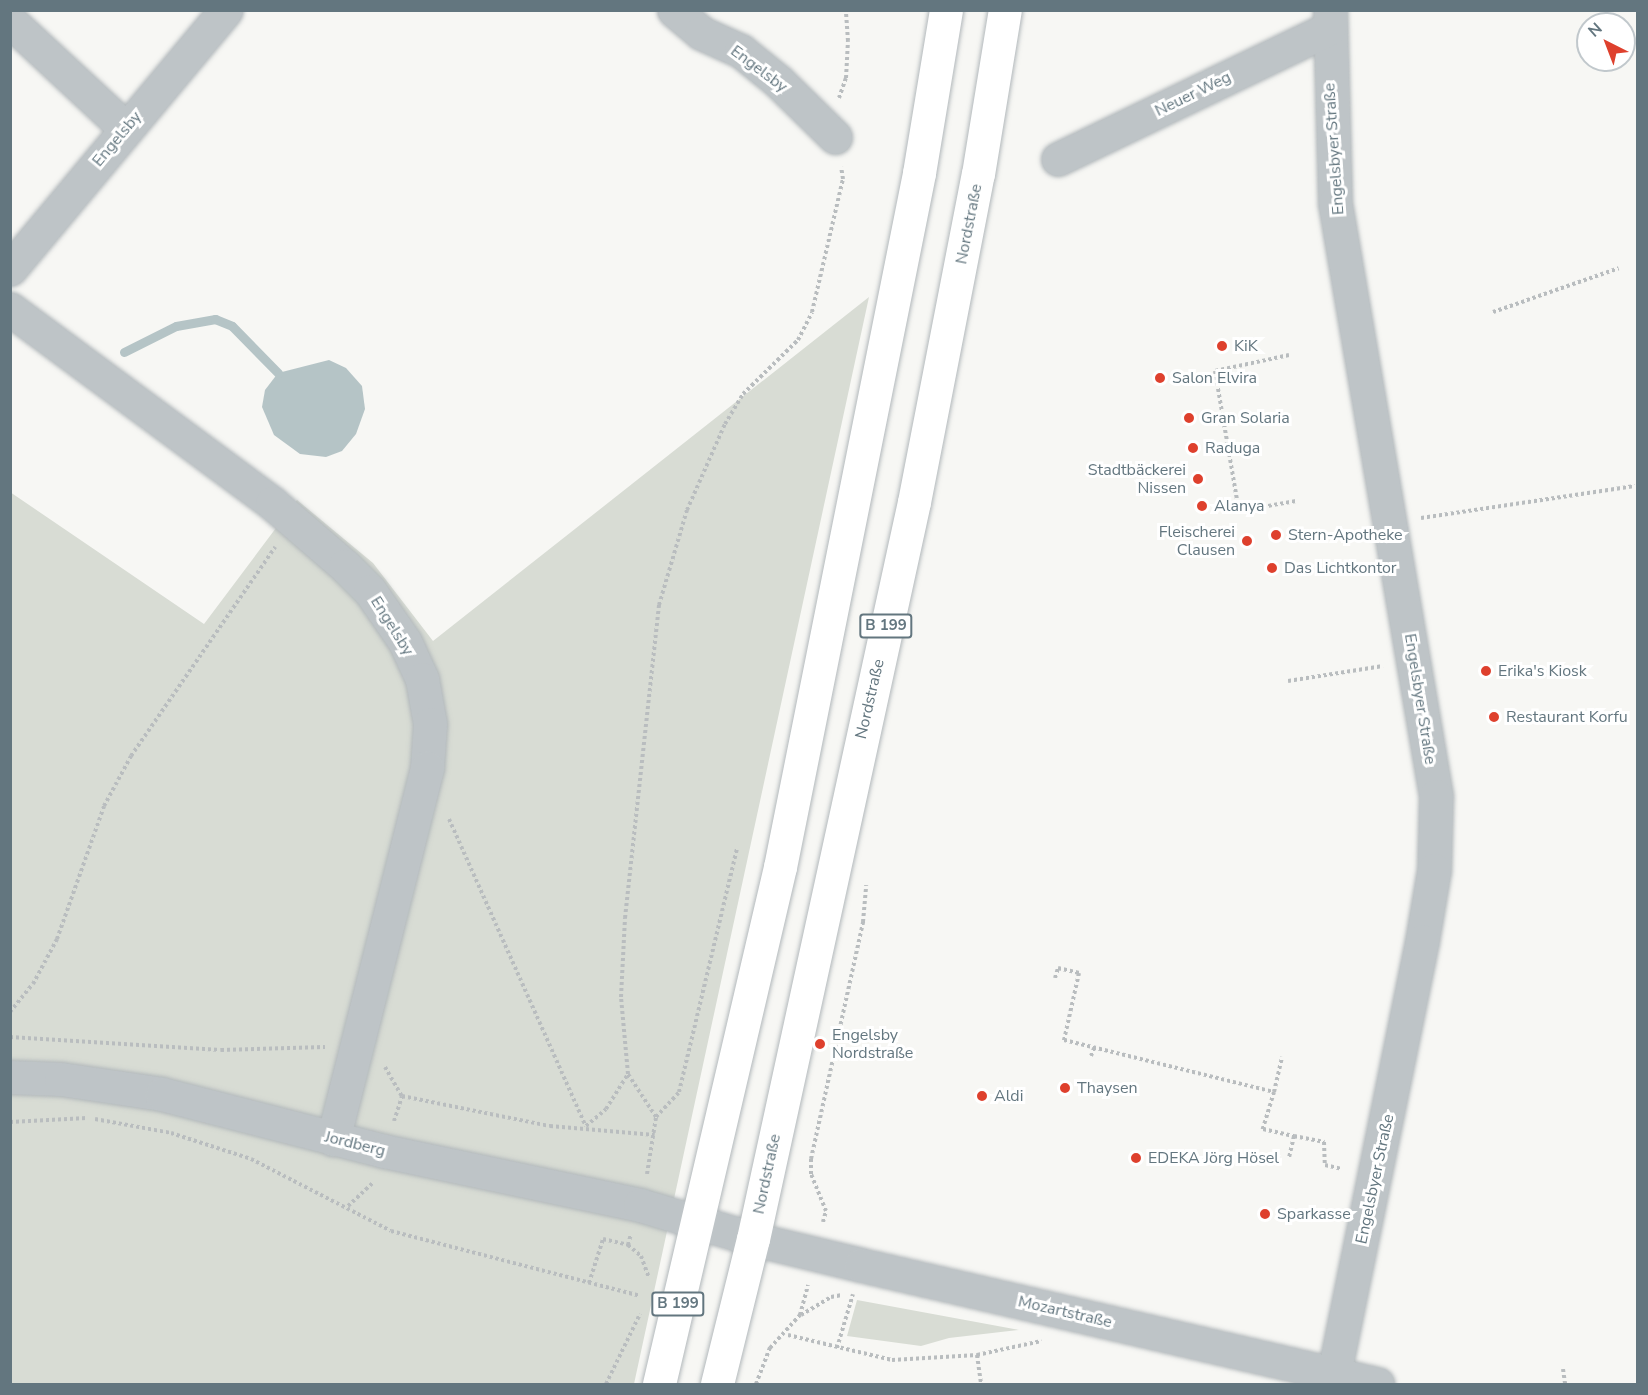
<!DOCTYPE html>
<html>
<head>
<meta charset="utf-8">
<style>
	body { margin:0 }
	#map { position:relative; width:1648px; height:1395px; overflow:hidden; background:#f7f7f4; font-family:"Nunito Sans",sans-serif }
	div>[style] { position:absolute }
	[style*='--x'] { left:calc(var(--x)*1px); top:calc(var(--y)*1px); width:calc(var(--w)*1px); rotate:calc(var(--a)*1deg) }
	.green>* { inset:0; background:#d8dcd4 }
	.water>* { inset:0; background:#b5c4c6 }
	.stream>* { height:9px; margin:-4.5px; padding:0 4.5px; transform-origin:4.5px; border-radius:4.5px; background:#b5c4c6 }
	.path>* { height:4px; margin-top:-2px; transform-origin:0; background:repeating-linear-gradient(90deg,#b9bdbf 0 3px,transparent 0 6px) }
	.roads { filter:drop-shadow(0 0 2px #b2b8bb) drop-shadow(0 0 2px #b2b8bb) }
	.minor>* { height:33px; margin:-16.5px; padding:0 16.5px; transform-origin:16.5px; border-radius:16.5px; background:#bec4c7 }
	.major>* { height:33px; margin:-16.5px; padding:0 16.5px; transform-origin:16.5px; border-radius:16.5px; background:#fff }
	.dots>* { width:16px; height:16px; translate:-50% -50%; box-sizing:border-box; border:3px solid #fff; border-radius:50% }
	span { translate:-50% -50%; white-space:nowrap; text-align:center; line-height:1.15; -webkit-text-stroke:6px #fff; paint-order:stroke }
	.shield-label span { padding:2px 4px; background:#fff; border:2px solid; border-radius:4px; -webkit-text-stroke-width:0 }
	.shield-label { font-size:15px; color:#63767f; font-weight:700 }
	.street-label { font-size:16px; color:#63767f }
	.poi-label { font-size:16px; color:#63767f }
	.left { translate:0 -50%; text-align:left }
	.right { translate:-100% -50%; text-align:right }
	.frame { position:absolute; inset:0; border:12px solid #63767f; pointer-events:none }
	.north { position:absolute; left:1576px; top:12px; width:60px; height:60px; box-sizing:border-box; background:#fff; border:2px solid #c1c8cc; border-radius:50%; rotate:318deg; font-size:16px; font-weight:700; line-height:24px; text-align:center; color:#63767f }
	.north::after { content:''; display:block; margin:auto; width:21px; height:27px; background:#de402d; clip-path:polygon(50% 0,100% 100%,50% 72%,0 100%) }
</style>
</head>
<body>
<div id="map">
	<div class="green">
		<div style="clip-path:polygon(869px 297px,634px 1384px,11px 1384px,10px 492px,204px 624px,297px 500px,373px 563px,433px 641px)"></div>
		<div style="clip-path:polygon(857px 1300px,1019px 1330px,949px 1338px,921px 1346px,847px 1336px)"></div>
	</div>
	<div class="water">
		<div style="clip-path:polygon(329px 360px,346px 368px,362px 386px,365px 409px,356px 434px,342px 451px,326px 457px,300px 454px,274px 435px,262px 407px,265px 390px,278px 373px)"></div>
	</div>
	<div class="stream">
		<div style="--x:124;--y:352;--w:58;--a:-26.6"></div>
		<div style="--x:176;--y:326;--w:40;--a:-10"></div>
		<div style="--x:215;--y:319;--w:18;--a:22"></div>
		<div style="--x:232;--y:326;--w:66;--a:45.6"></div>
	</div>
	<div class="path">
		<div style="--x:839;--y:98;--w:21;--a:-71"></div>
		<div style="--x:846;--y:78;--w:37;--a:-87"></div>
		<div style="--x:848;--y:41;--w:31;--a:-94"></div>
		<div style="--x:1493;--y:312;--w:133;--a:-19.2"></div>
		<div style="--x:1289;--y:355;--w:76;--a:167.8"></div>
		<div style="--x:1215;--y:371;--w:142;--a:80.3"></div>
		<div style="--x:1239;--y:511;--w:58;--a:-10"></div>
		<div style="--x:1421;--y:518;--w:216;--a:-8.5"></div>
		<div style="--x:1288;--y:681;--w:96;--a:-9"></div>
		<div style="--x:449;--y:819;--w:336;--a:66"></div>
		<div style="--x:586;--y:1126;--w:26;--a:-40"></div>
		<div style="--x:606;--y:1109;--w:41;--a:-57.8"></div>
		<div style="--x:1055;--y:978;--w:10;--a:-73"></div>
		<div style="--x:1058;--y:968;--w:22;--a:13"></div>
		<div style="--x:1079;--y:973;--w:69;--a:102.6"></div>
		<div style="--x:1064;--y:1040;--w:216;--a:13.9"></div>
		<div style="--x:1274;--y:1092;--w:36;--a:-77"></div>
		<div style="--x:10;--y:1012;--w:36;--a:-51"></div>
		<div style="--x:33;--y:984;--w:51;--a:-61.9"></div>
		<div style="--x:57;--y:939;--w:141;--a:-70.5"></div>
		<div style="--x:104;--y:806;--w:57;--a:-61.6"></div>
		<div style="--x:131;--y:756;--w:254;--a:-55.4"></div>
		<div style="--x:10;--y:1037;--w:211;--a:3.5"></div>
		<div style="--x:221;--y:1050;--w:104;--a:-1.7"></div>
		<div style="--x:1091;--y:1056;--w:9;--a:-69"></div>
		<div style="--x:385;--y:1067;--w:34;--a:60"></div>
		<div style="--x:402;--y:1096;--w:151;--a:11.5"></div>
		<div style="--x:550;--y:1126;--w:105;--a:4.9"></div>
		<div style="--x:1274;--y:1092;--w:39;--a:107"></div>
		<div style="--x:1263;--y:1129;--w:32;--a:13"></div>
		<div style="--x:1294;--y:1136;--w:23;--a:103"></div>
		<div style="--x:656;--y:1117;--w:34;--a:-47"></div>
		<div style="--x:679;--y:1092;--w:250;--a:-76.6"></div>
		<div style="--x:95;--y:1119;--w:77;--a:10.4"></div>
		<div style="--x:171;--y:1133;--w:84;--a:18"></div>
		<div style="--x:251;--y:1159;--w:157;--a:27.2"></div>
		<div style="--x:391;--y:1231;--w:257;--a:14.6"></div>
		<div style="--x:394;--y:1121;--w:26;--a:-72"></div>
		<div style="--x:10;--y:1122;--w:77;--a:-3"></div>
		<div style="--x:1294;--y:1136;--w:31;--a:11"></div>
		<div style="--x:1324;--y:1142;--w:23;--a:88"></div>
		<div style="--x:1325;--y:1165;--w:17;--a:13"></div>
		<div style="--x:647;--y:1174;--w:58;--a:-81"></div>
		<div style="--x:656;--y:1117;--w:51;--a:-123.1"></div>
		<div style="--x:628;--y:1074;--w:77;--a:-95.2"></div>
		<div style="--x:621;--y:997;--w:79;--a:-87.1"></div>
		<div style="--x:625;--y:918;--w:315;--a:-83.8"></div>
		<div style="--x:659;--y:605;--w:99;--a:-73.6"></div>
		<div style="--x:687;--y:510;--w:94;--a:-66.2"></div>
		<div style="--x:725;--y:424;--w:35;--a:-59"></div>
		<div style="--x:743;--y:394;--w:77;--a:-44.5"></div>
		<div style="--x:798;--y:340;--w:31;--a:-63"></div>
		<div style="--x:812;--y:312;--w:137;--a:-76.9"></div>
		<div style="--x:843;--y:179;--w:12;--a:-99"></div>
		<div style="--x:348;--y:1206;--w:35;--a:-43"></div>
		<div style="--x:823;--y:1222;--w:11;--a:-75"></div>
		<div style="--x:826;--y:1211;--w:40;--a:-112"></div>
		<div style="--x:811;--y:1174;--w:15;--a:-90"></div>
		<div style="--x:811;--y:1159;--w:243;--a:-77.6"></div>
		<div style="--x:863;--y:922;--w:37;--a:-85"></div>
		<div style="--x:628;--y:1245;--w:11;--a:-75"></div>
		<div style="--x:589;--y:1283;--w:46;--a:-72.3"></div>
		<div style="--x:603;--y:1239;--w:26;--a:13"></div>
		<div style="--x:628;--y:1245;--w:17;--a:40"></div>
		<div style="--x:641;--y:1256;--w:23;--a:70"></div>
		<div style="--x:801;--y:1315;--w:35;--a:-31"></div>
		<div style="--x:831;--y:1297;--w:11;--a:-10"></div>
		<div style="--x:788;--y:1335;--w:107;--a:13.5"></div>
		<div style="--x:892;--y:1360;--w:85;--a:-3.4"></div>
		<div style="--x:977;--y:1355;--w:66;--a:-12.3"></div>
		<div style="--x:837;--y:1348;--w:56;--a:-73.5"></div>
		<div style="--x:977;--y:1355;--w:29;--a:82"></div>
		<div style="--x:1563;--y:1369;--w:15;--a:82"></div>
		<div style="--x:606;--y:1384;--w:78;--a:-64.1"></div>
		<div style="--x:756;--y:1384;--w:39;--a:-69"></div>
		<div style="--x:770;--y:1348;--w:45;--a:-47.7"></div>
		<div style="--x:800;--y:1315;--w:31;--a:-75"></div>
	</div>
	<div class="roads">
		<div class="minor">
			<div style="--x:674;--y:10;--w:35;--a:40"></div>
			<div style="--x:701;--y:33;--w:44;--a:24.2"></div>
			<div style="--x:741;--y:51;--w:48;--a:39"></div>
			<div style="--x:778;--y:81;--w:80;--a:44.5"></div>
			<div style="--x:1330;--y:10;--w:193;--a:88.5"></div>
			<div style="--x:1335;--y:203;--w:602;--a:80.33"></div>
			<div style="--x:1436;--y:796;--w:74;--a:91.5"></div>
			<div style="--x:1434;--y:870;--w:72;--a:99.6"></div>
			<div style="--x:1422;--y:941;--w:452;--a:101.5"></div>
			<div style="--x:10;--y:21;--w:157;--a:42.9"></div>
			<div style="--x:1058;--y:159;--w:300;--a:-25.7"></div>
			<div style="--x:10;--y:269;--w:337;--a:-50.2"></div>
			<div style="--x:10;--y:309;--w:326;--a:36.5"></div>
			<div style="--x:272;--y:503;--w:96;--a:40.8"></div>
			<div style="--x:345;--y:566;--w:35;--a:45"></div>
			<div style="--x:370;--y:591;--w:62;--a:55.5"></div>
			<div style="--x:405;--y:642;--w:41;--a:65.3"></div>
			<div style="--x:422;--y:679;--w:46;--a:79.9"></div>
			<div style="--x:430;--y:724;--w:44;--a:93.9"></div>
			<div style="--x:427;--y:768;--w:383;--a:104.2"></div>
			<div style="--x:10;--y:1077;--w:51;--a:2.2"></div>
			<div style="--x:61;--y:1079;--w:102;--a:8.4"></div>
			<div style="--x:162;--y:1094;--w:229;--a:14.4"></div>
			<div style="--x:384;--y:1151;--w:262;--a:11.9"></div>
			<div style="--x:640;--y:1205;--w:118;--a:16.7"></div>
			<div style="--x:753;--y:1239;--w:111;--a:13.5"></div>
			<div style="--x:861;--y:1265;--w:530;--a:12.99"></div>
		</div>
		<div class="major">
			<div style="--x:659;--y:1384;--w:531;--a:-76.83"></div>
			<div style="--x:780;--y:867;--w:708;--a:-78.67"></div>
			<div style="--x:919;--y:173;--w:165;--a:-80.6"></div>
			<div style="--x:717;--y:1384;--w:149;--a:-76.1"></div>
			<div style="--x:753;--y:1239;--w:754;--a:-77.68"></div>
			<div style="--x:914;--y:502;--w:334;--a:-79"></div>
			<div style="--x:978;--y:174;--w:166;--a:-80.7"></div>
		</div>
	</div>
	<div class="dots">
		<div style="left:1222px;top:346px;background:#de402d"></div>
		<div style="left:1160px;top:378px;background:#de402d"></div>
		<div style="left:1189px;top:418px;background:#de402d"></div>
		<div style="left:1193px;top:448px;background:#de402d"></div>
		<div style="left:1198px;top:479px;background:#de402d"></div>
		<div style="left:1202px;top:506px;background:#de402d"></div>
		<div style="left:1276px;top:535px;background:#de402d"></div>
		<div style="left:1247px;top:541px;background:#de402d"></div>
		<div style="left:1272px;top:568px;background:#de402d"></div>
		<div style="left:1486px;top:671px;background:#de402d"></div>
		<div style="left:1494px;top:717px;background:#de402d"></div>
		<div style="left:820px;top:1044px;background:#de402d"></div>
		<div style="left:1065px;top:1088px;background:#de402d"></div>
		<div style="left:982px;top:1096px;background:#de402d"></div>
		<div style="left:1136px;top:1158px;background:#de402d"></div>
		<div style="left:1265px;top:1214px;background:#de402d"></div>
	</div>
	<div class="shield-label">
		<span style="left:886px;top:626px">B 199</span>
		<span style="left:678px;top:1304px">B 199</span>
	</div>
	<div class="street-label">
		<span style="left:759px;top:69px;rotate:37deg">Engelsby</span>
		<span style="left:1193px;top:94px;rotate:-26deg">Neuer Weg</span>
		<span style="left:117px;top:139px;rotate:-50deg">Engelsby</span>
		<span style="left:1334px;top:149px;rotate:-94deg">Engelsbyer Straße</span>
		<span style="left:969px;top:224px;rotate:-79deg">Nordstraße</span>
		<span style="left:392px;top:626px;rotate:58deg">Engelsby</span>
		<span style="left:870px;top:699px;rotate:-77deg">Nordstraße</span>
		<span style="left:1420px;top:699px;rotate:81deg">Engelsbyer Straße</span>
		<span style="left:355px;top:1144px;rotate:14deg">Jordberg</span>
		<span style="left:767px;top:1174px;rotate:-78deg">Nordstraße</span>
		<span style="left:1375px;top:1179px;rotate:-78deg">Engelsbyer Straße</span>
		<span style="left:1065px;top:1312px;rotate:13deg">Mozartstraße</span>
	</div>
	<div class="poi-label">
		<span class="left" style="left:1234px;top:346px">KiK</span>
		<span class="left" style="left:1172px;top:378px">Salon Elvira</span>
		<span class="left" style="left:1201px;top:418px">Gran Solaria</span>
		<span class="left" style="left:1205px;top:448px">Raduga</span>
		<span class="right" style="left:1186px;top:479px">Stadtbäckerei<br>Nissen</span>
		<span class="left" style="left:1214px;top:506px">Alanya</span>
		<span class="right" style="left:1235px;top:541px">Fleischerei<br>Clausen</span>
		<span class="left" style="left:1288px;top:535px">Stern-Apotheke</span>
		<span class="left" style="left:1284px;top:568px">Das Lichtkontor</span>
		<span class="left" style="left:1498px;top:671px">Erika's Kiosk</span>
		<span class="left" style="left:1506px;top:717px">Restaurant Korfu</span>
		<span class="left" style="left:832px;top:1044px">Engelsby<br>Nordstraße</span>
		<span class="left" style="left:1077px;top:1088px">Thaysen</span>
		<span class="left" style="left:994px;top:1096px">Aldi</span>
		<span class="left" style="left:1148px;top:1158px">EDEKA Jörg Hösel</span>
		<span class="left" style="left:1277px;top:1214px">Sparkasse</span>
	</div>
	<div class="frame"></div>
	<div class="north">N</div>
</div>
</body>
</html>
